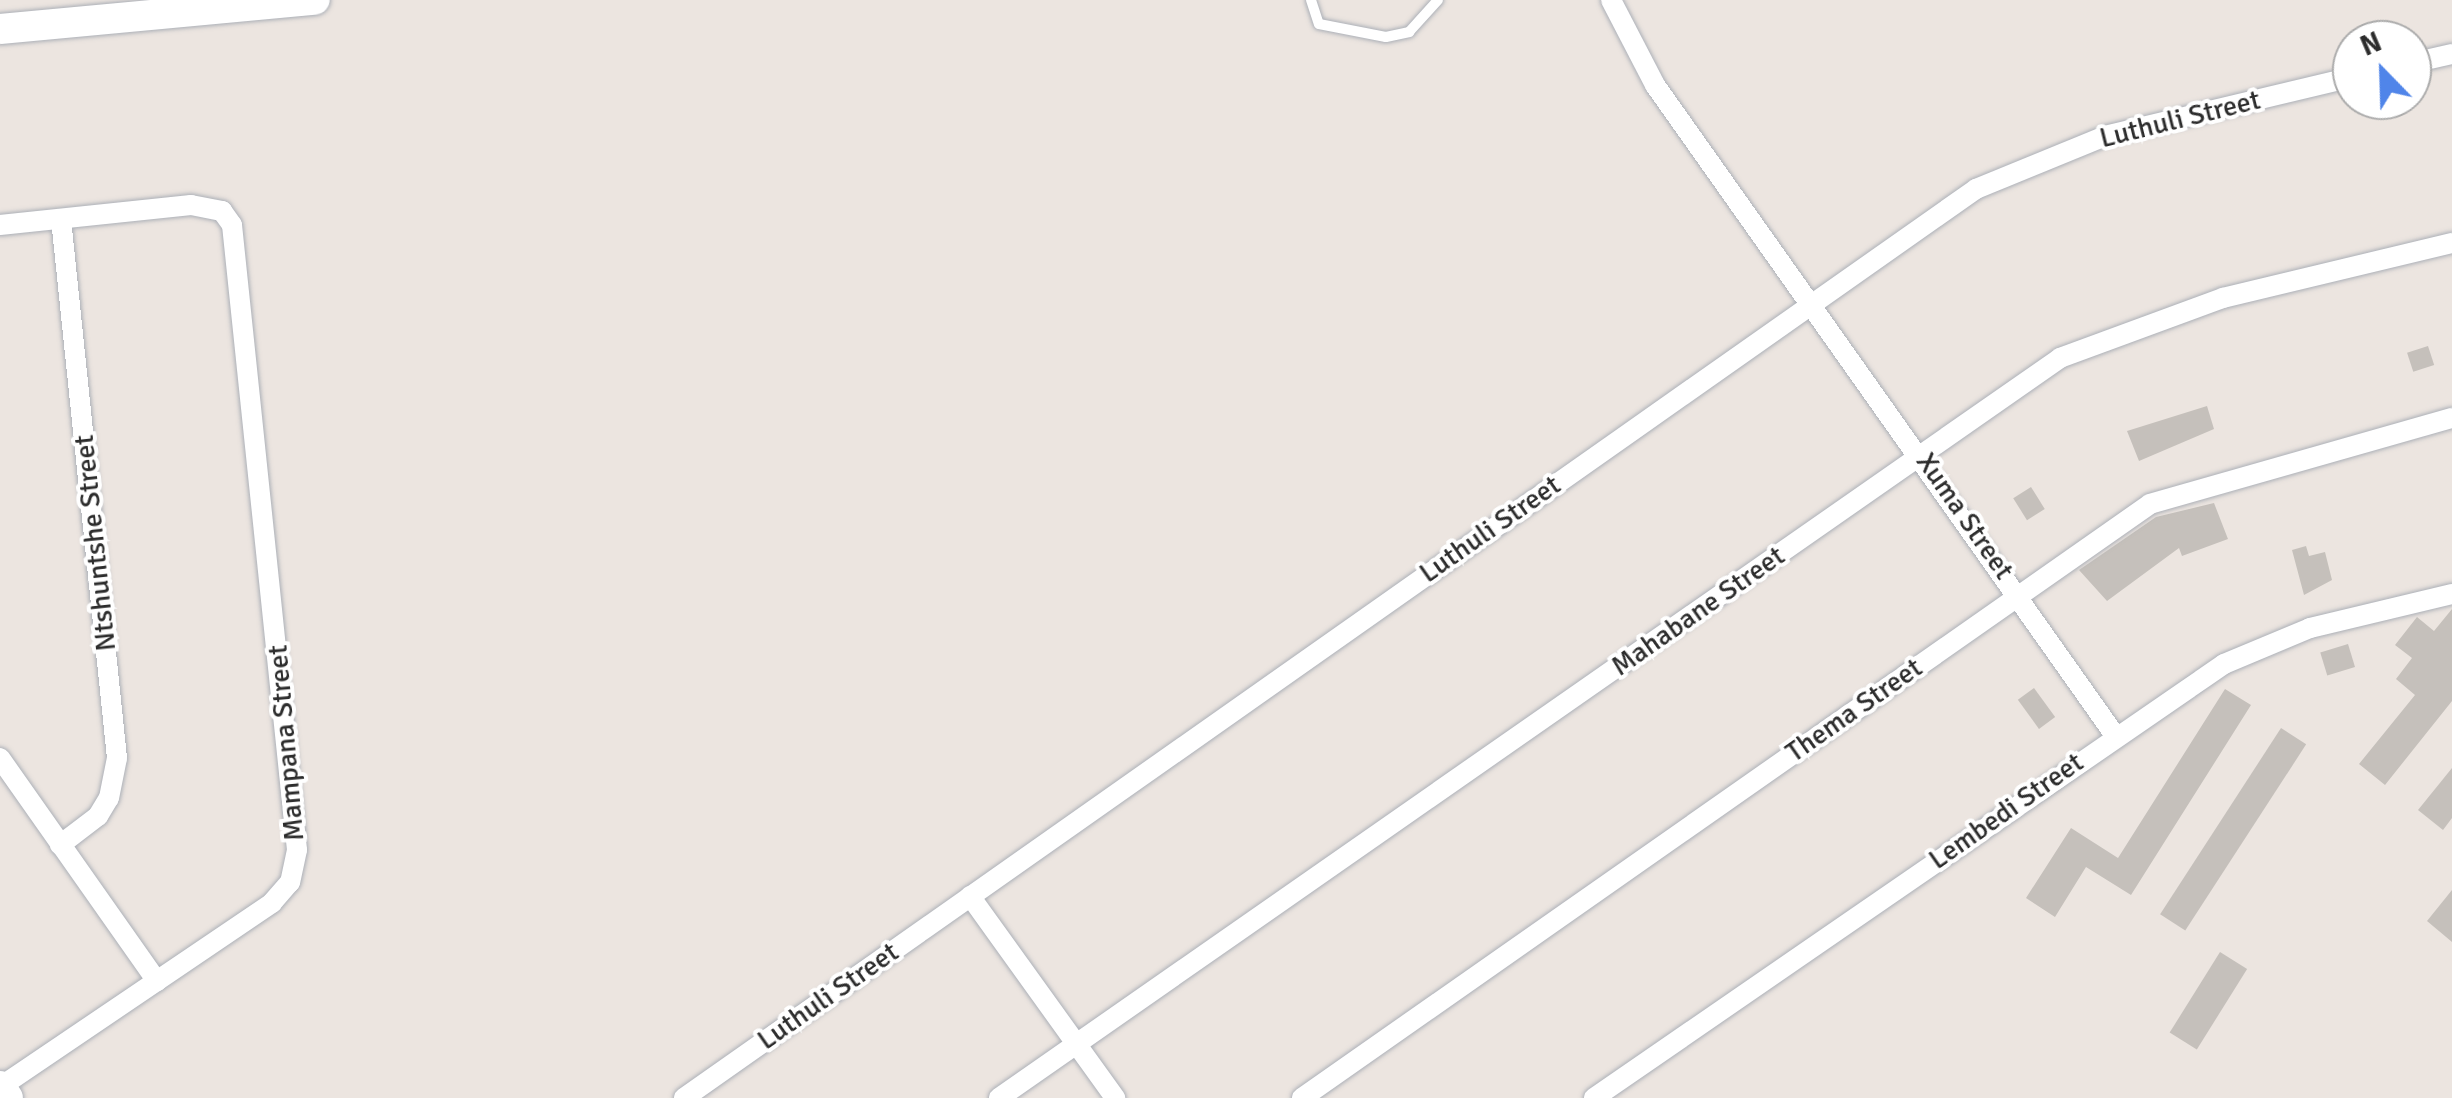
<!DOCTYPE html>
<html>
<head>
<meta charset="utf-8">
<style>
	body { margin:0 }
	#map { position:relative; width:2452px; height:1098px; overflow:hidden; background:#ece5e0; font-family:Signika,sans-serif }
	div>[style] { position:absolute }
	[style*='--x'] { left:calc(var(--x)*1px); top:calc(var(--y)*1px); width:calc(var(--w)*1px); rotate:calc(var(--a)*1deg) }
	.building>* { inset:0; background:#c5c0bb; transform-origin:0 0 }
	.roads { filter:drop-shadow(0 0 2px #acb0b7) drop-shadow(0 0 2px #acb0b7) }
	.lane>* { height:10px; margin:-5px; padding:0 5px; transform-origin:5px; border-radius:5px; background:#fff }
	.street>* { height:20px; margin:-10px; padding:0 10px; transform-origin:10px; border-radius:10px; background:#fff }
	.secondary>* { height:30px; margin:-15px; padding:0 15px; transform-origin:15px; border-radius:15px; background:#fff }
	span { translate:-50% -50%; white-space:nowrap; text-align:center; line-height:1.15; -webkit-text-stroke:8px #fff; paint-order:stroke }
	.street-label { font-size:28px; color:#2c2c2c }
	.north { position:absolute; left:2332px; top:20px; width:100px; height:100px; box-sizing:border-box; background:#fff; border:2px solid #ababab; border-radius:50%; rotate:337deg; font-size:28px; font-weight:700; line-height:40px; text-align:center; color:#2c2c2c }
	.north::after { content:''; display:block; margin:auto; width:35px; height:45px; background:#5085e9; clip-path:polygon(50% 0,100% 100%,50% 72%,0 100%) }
</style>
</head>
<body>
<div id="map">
	<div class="building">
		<div style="left:2428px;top:346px;width:20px;height:22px;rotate:72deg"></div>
		<div style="clip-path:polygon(2207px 406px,2214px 429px,2139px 461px,2127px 431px)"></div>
		<div style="left:2031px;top:487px;width:26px;height:21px;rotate:58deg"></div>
		<div style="clip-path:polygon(2214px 503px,2228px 539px,2182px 556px,2179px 548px,2107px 601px,2079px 570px,2156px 517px)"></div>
		<div style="clip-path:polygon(2306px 546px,2309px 556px,2325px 552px,2332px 580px,2304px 595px,2292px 550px)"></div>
		<div style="clip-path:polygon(2452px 609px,2452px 701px,2385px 785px,2359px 764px,2415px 695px,2396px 679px,2412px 658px,2395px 645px,2417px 617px,2434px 631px)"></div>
		<div style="left:2348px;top:644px;width:24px;height:29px;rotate:73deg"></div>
		<div style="left:2034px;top:688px;width:36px;height:20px;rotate:54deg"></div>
		<div style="clip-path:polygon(2225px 689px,2251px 705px,2131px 895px,2086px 867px,2055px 917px,2026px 898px,2071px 828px,2118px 858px)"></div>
		<div style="left:2281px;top:728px;width:30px;height:222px;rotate:33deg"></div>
		<div style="clip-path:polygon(2452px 768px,2452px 818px,2443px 830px,2418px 810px)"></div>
		<div style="clip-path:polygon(2452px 890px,2452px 942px,2427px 921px)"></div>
		<div style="left:2220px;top:952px;width:32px;height:95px;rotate:32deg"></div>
	</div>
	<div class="roads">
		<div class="lane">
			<div style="--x:1311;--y:0;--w:25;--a:72"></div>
			<div style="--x:1319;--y:24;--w:68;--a:11"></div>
			<div style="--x:1386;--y:37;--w:24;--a:-12"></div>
			<div style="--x:1409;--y:32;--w:43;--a:-47.8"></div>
		</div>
		<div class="street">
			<div style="--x:1611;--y:0;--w:96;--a:62.6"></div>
			<div style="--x:1655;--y:85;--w:795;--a:54.73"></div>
			<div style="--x:2412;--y:63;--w:41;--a:-12.7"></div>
			<div style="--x:0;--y:225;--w:192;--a:-6"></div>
			<div style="--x:191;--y:205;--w:32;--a:11"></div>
			<div style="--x:222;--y:211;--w:17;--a:54"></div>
			<div style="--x:232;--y:225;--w:628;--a:84.06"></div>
			<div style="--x:297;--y:850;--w:33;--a:102"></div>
			<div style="--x:290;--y:882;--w:28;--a:131"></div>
			<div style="--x:272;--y:903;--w:328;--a:145.9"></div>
			<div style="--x:0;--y:758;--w:273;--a:54.9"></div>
			<div style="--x:60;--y:845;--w:48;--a:-37.3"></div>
			<div style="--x:98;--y:816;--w:21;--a:-59"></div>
			<div style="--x:109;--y:798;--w:41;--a:-78.7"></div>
			<div style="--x:117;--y:758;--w:542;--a:-95.93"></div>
			<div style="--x:970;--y:896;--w:249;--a:54.3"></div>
			<div style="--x:684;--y:1098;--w:1580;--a:-35.13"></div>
			<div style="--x:1976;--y:189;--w:139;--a:-22.3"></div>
			<div style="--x:2105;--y:136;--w:254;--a:-13.4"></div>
			<div style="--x:999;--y:1098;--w:1294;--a:-34.89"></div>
			<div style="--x:2060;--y:358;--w:174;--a:-20.2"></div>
			<div style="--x:2223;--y:298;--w:236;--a:-13.5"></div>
			<div style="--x:1302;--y:1098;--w:1035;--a:-35.01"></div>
			<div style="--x:2150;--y:504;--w:314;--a:-15.9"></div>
			<div style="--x:1594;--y:1098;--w:765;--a:-34.56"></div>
			<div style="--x:2224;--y:664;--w:93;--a:-22.7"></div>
			<div style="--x:2310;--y:628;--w:146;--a:-13.5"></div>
		</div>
		<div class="secondary">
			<div style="--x:0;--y:29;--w:316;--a:-5.3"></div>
			<div style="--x:0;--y:1086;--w:14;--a:56"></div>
		</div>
	</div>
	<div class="street-label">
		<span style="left:2180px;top:119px;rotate:-14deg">Luthuli Street</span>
		<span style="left:1965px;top:516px;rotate:55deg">Xuma Street</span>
		<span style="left:1490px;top:529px;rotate:-35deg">Luthuli Street</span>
		<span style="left:95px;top:543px;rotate:-96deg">Ntshuntshe Street</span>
		<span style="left:1698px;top:611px;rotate:-35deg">Mahabane Street</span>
		<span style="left:1854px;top:710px;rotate:-35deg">Thema Street</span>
		<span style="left:286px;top:743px;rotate:-95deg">Mampana Street</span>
		<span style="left:2006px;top:811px;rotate:-35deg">Lembedi Street</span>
		<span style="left:828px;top:996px;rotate:-35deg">Luthuli Street</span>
	</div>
	<div class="north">N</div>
</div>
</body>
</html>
